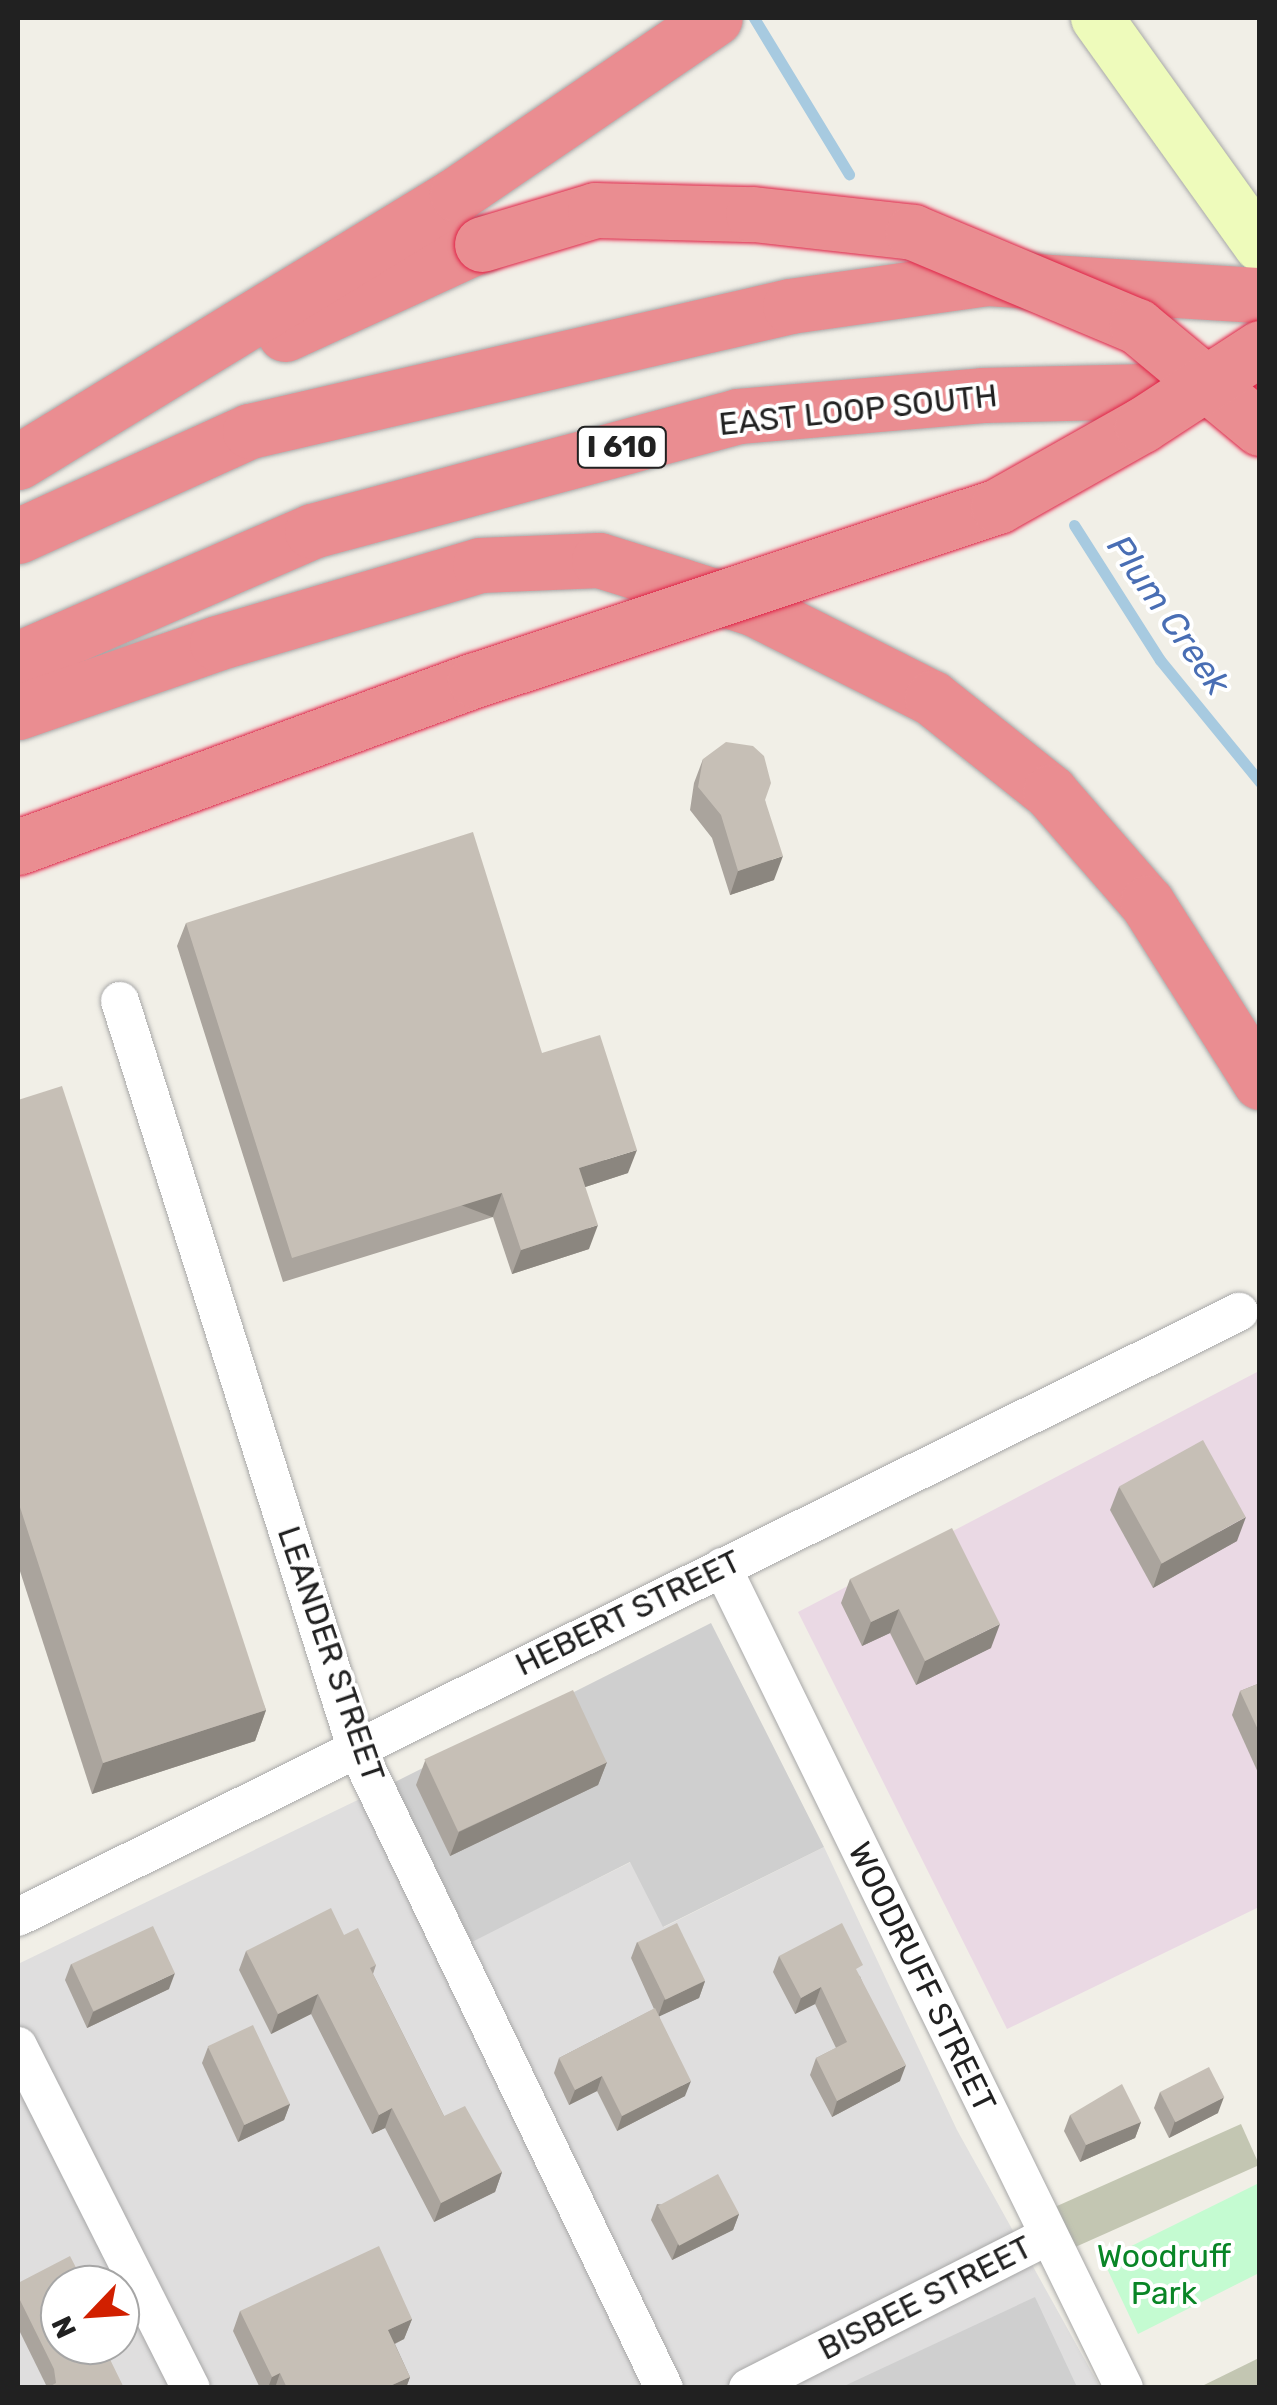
<!DOCTYPE html>
<html>
<head>
<meta charset="utf-8">
<style>
	body { margin:0 }
	#map { position:relative; width:1277px; height:2405px; overflow:hidden; background:#f1efe7; font-family:Rubik,sans-serif }
	div>[style] { position:absolute }
	[style*='--x'] { left:calc(var(--x)*1px); top:calc(var(--y)*1px); width:calc(var(--w)*1px); rotate:calc(var(--a)*1deg) }
	.residential>* { inset:0; background:#dfdede }
	.industrial>* { inset:0; background:#ead9e4 }
	.religious>* { inset:0; background:#cfcfcf }
	.construction>* { inset:0; background:#c3c6b2; transform-origin:0 0 }
	.park>* { inset:0; background:#c4fbd1 }
	.stream>* { height:11px; margin:-5.5px; padding:0 5.5px; transform-origin:5.5px; border-radius:5.5px; background:#a7cae0 }
	.roads { filter:drop-shadow(0 0 2px #a8a8a8) drop-shadow(0 0 2px #a8a8a8) }
	.street>* { height:38px; margin:-19px; padding:0 19px; transform-origin:19px; border-radius:19px; background:#fff }
	.secondary>* { height:52px; margin:-26px; padding:0 26px; transform-origin:26px; border-radius:26px; background:#eefbbb }
	.highway>* { height:55px; margin:-27.5px; padding:0 27.5px; transform-origin:27.5px; border-radius:27.5px; background:#ea8d91 }
	.bridges { filter:drop-shadow(0 0 2px #e02347) drop-shadow(0 0 2px #e02347) }
	.highway-bridge>* { height:55px; margin:-27.5px; padding:0 27.5px; transform-origin:27.5px; border-radius:27.5px; background:#ea8d91 }
	.wall>* { inset:0; background:#aaa49d }
	.shaded-wall>* { inset:0; background:#8b867f; transform-origin:0 0 }
	.building>* { inset:0; background:#c6bfb6; transform-origin:0 0 }
	span { translate:-50% -50%; white-space:nowrap; text-align:center; line-height:1.15; -webkit-text-stroke:8px #fff; paint-order:stroke }
	.shield-label span { padding:2px 8px; background:#fff; border:2px solid; border-radius:8px; -webkit-text-stroke-width:0 }
	.shield-label { font-size:30px; color:#212121; font-weight:700 }
	.street-label { font-size:32px; color:#212121 }
	.park-label { font-size:32px; color:#098526 }
	.water-label { font-size:35px; color:#496eb4; font-style:italic }
	.frame { position:absolute; inset:0; border:20px solid #212121; pointer-events:none }
	.north { position:absolute; left:40px; top:2265px; width:100px; height:100px; box-sizing:border-box; background:#fff; border:2px solid #a6a6a6; border-radius:50%; rotate:245deg; font-size:28px; font-weight:700; line-height:40px; text-align:center; color:#212121 }
	.north::after { content:''; display:block; margin:auto; width:35px; height:45px; background:#d12000; clip-path:polygon(50% 0,100% 100%,50% 72%,0 100%) }
</style>
</head>
<body>
<div id="map">
	<div class="residential">
		<div style="clip-path:polygon(evenodd,393px 1783px,472px 1941px,631px 1862px,664px 1927px,824px 1847px,957px 2130px,1100px 2387px,18px 2388px,18px 1964px,393px 1783px,60px 2285px,120px 2285px,120px 2345px,60px 2345px,60px 2285px)"></div>
	</div>
	<div class="industrial">
		<div style="clip-path:polygon(1259px 1371px,1259px 1907px,1007px 2029px,798px 1612px)"></div>
	</div>
	<div class="religious">
		<div style="clip-path:polygon(711px 1623px,824px 1847px,663px 1927px,630px 1862px,472px 1942px,393px 1783px)"></div>
		<div style="clip-path:polygon(1035px 2297px,1077px 2387px,842px 2387px)"></div>
	</div>
	<div class="construction">
		<div style="left:1241px;top:2124px;width:45px;height:202px;rotate:66deg"></div>
		<div style="clip-path:polygon(1259px 2358px,1259px 2387px,1200px 2387px)"></div>
	</div>
	<div class="park">
		<div style="clip-path:polygon(1259px 2183px,1259px 2273px,1138px 2334px,1103px 2260px)"></div>
	</div>
	<div class="stream">
		<div style="--x:754;--y:18;--w:183;--a:58.7"></div>
		<div style="--x:1074;--y:525;--w:160;--a:57.5"></div>
		<div style="--x:1160;--y:660;--w:158;--a:50.7"></div>
	</div>
	<div class="roads">
		<div class="street">
			<div style="--x:120;--y:1001;--w:782;--a:72.45"></div>
			<div style="--x:356;--y:1747;--w:711;--a:64.34"></div>
			<div style="--x:722;--y:1567;--w:914;--a:63.91"></div>
			<div style="--x:18;--y:1917;--w:1363;--a:-26.36"></div>
			<div style="--x:18;--y:2046;--w:383;--a:63.2"></div>
			<div style="--x:748;--y:2388;--w:336;--a:-26.9"></div>
		</div>
		<div class="secondary">
			<div style="--x:1097;--y:18;--w:280;--a:54.4"></div>
		</div>
		<div class="highway">
			<div style="--x:285;--y:334;--w:217;--a:-24.6"></div>
			<div style="--x:18;--y:462;--w:514;--a:-31.4"></div>
			<div style="--x:457;--y:194;--w:312;--a:-34.3"></div>
			<div style="--x:18;--y:536;--w:255;--a:-24.4"></div>
			<div style="--x:250;--y:431;--w:554;--a:-13.03"></div>
			<div style="--x:790;--y:306;--w:199;--a:-8.1"></div>
			<div style="--x:987;--y:278;--w:274;--a:3.6"></div>
			<div style="--x:18;--y:659;--w:321;--a:-23.5"></div>
			<div style="--x:312;--y:531;--w:441;--a:-15.1"></div>
			<div style="--x:738;--y:416;--w:245;--a:-4.9"></div>
			<div style="--x:982;--y:395;--w:278;--a:-1.4"></div>
			<div style="--x:18;--y:712;--w:211;--a:-19.1"></div>
			<div style="--x:217;--y:643;--w:274;--a:-16.5"></div>
			<div style="--x:480;--y:565;--w:119;--a:-2.4"></div>
			<div style="--x:599;--y:560;--w:164;--a:17.4"></div>
			<div style="--x:755;--y:609;--w:198;--a:26.7"></div>
			<div style="--x:932;--y:698;--w:151;--a:38.5"></div>
			<div style="--x:1050;--y:792;--w:147;--a:48.9"></div>
			<div style="--x:1147;--y:903;--w:212;--a:57.7"></div>
		</div>
	</div>
	<div class="bridges">
		<div class="highway-bridge">
			<div style="--x:482;--y:244;--w:118;--a:-16.7"></div>
			<div style="--x:595;--y:210;--w:158;--a:1.5"></div>
			<div style="--x:753;--y:214;--w:161;--a:6.4"></div>
			<div style="--x:913;--y:232;--w:243;--a:22.8"></div>
			<div style="--x:1137;--y:326;--w:160;--a:39.7"></div>
			<div style="--x:18;--y:847;--w:487;--a:-20.1"></div>
			<div style="--x:475;--y:680;--w:551;--a:-18.4"></div>
			<div style="--x:998;--y:506;--w:165;--a:-29.4"></div>
			<div style="--x:1142;--y:425;--w:141;--a:-33.1"></div>
		</div>
	</div>
	<div class="wall">
		<div style="clip-path:polygon(703px 759px,765px 800px,774px 880px,730px 895px,712px 838px,690px 810px,694px 783px)"></div>
		<div style="clip-path:polygon(186px 923px,628px 1173px,585px 1187px,589px 1249px,512px 1274px,493px 1217px,283px 1282px,177px 946px)"></div>
		<div style="clip-path:polygon(18px 1100px,266px 1710px,255px 1741px,92px 1794px,18px 1565px)"></div>
		<div style="clip-path:polygon(1119px 1487px,1237px 1541px,1153px 1588px,1110px 1510px)"></div>
		<div style="clip-path:polygon(850px 1579px,991px 1648px,916px 1685px,890px 1633px,862px 1646px,841px 1603px)"></div>
		<div style="clip-path:polygon(1260px 1683px,1260px 1777px,1232px 1715px,1240px 1691px)"></div>
		<div style="clip-path:polygon(425px 1761px,607px 1762px,598px 1785px,450px 1856px,416px 1785px)"></div>
		<div style="clip-path:polygon(344px 1935px,376px 1965px,373px 1974px,444px 2116px,502px 2172px,495px 2192px,434px 2222px,385px 2128px,372px 2134px,311px 2014px,271px 2034px,239px 1970px,246px 1951px)"></div>
		<div style="clip-path:polygon(637px 1942px,705px 1981px,699px 1998px,659px 2016px,685px 2096px,617px 2131px,597px 2091px,569px 2105px,554px 2073px,559px 2058px,654px 2009px,631px 1958px)"></div>
		<div style="clip-path:polygon(779px 1956px,860px 1976px,900px 2081px,832px 2117px,810px 2075px,816px 2058px,836px 2048px,815px 2004px,795px 2014px,773px 1972px)"></div>
		<div style="clip-path:polygon(71px 1964px,169px 1989px,87px 2028px,65px 1980px)"></div>
		<div style="clip-path:polygon(208px 2047px,290px 2104px,284px 2120px,238px 2142px,202px 2063px)"></div>
		<div style="clip-path:polygon(1160px 2092px,1218px 2113px,1169px 2138px,1154px 2108px)"></div>
		<div style="clip-path:polygon(1070px 2115px,1141px 2122px,1135px 2138px,1080px 2162px,1064px 2131px)"></div>
		<div style="clip-path:polygon(657px 2204px,739px 2214px,733px 2230px,672px 2260px,651px 2220px)"></div>
		<div style="clip-path:polygon(18px 2283px,60px 2285px,124px 2388px,47px 2387px,18px 2328px)"></div>
		<div style="clip-path:polygon(240px 2311px,412px 2319px,404px 2339px,395px 2344px,410px 2377px,406px 2388px,260px 2388px,233px 2331px)"></div>
	</div>
	<div class="shaded-wall">
		<div style="clip-path:polygon(783px 856px,774px 880px,730px 895px,738px 871px)"></div>
		<div style="clip-path:polygon(637px 1150px,628px 1173px,570px 1192px,579px 1168px)"></div>
		<div style="left:502px;top:1193px;width:26px;height:220px;rotate:111deg"></div>
		<div style="clip-path:polygon(598px 1225px,589px 1249px,512px 1274px,521px 1250px)"></div>
		<div style="clip-path:polygon(1246px 1517px,1237px 1541px,1153px 1588px,1161px 1564px)"></div>
		<div style="clip-path:polygon(899px 1609px,890px 1633px,862px 1646px,871px 1622px)"></div>
		<div style="clip-path:polygon(1000px 1624px,991px 1648px,916px 1685px,925px 1661px)"></div>
		<div style="clip-path:polygon(266px 1710px,255px 1741px,92px 1794px,103px 1763px)"></div>
		<div style="clip-path:polygon(607px 1762px,598px 1785px,450px 1856px,459px 1832px)"></div>
		<div style="clip-path:polygon(175px 1973px,169px 1989px,87px 2028px,93px 2012px)"></div>
		<div style="clip-path:polygon(705px 1981px,699px 1998px,658px 2017px,664px 2000px)"></div>
		<div style="clip-path:polygon(821px 1987px,815px 2004px,795px 2014px,801px 1998px)"></div>
		<div style="clip-path:polygon(318px 1994px,311px 2014px,271px 2034px,278px 2014px)"></div>
		<div style="clip-path:polygon(906px 2065px,900px 2081px,832px 2117px,837px 2101px)"></div>
		<div style="clip-path:polygon(602px 2076px,597px 2091px,569px 2105px,575px 2090px)"></div>
		<div style="clip-path:polygon(691px 2081px,685px 2096px,617px 2131px,622px 2116px)"></div>
		<div style="clip-path:polygon(1224px 2097px,1218px 2113px,1169px 2138px,1175px 2121px)"></div>
		<div style="clip-path:polygon(290px 2104px,284px 2120px,238px 2142px,244px 2125px)"></div>
		<div style="clip-path:polygon(392px 2108px,385px 2128px,372px 2134px,379px 2115px)"></div>
		<div style="clip-path:polygon(1141px 2122px,1135px 2138px,1080px 2162px,1086px 2145px)"></div>
		<div style="clip-path:polygon(502px 2172px,495px 2192px,434px 2222px,441px 2203px)"></div>
		<div style="clip-path:polygon(739px 2214px,733px 2230px,672px 2260px,678px 2244px)"></div>
		<div style="clip-path:polygon(412px 2319px,404px 2339px,381px 2350px,388px 2330px)"></div>
		<div style="clip-path:polygon(280px 2373px,275px 2388px,268px 2388px,272px 2377px)"></div>
		<div style="clip-path:polygon(410px 2377px,406px 2388px,389px 2388px,390px 2386px)"></div>
	</div>
	<div class="building">
		<div style="clip-path:polygon(726px 742px,753px 746px,764px 756px,771px 783px,765px 800px,783px 856px,738px 871px,721px 815px,698px 787px,703px 759px)"></div>
		<div style="clip-path:polygon(473px 832px,542px 1053px,600px 1035px,637px 1150px,579px 1168px,598px 1225px,521px 1250px,502px 1193px,292px 1258px,186px 923px)"></div>
		<div style="clip-path:polygon(62px 1086px,266px 1710px,103px 1763px,18px 1501px,18px 1100px)"></div>
		<div style="left:1203px;top:1440px;width:88px;height:96px;rotate:61deg"></div>
		<div style="clip-path:polygon(952px 1528px,1000px 1624px,925px 1661px,899px 1609px,871px 1622px,850px 1579px)"></div>
		<div style="clip-path:polygon(1260px 1683px,1260px 1734px,1240px 1691px)"></div>
		<div style="left:573px;top:1690px;width:80px;height:164px;rotate:65deg"></div>
		<div style="clip-path:polygon(331px 1908px,344px 1935px,358px 1928px,376px 1965px,370px 1968px,444px 2116px,465px 2106px,502px 2172px,441px 2203px,392px 2108px,379px 2115px,318px 1994px,278px 2014px,246px 1951px)"></div>
		<div style="left:677px;top:1923px;width:64px;height:44px;rotate:64deg"></div>
		<div style="clip-path:polygon(842px 1923px,863px 1965px,856px 1969px,906px 2065px,837px 2101px,816px 2058px,847px 2042px,821px 1987px,801px 1998px,779px 1956px)"></div>
		<div style="left:153px;top:1926px;width:52px;height:90px;rotate:65deg"></div>
		<div style="clip-path:polygon(655px 2008px,691px 2081px,622px 2116px,602px 2076px,575px 2090px,559px 2058px)"></div>
		<div style="left:253px;top:2025px;width:87px;height:50px;rotate:65deg"></div>
		<div style="left:1209px;top:2067px;width:34px;height:55px;rotate:63deg"></div>
		<div style="clip-path:polygon(1122px 2084px,1141px 2122px,1086px 2145px,1070px 2115px)"></div>
		<div style="left:718px;top:2174px;width:45px;height:68px;rotate:62deg"></div>
		<div style="clip-path:polygon(379px 2246px,412px 2319px,388px 2330px,410px 2377px,390px 2386px,391px 2388px,287px 2388px,280px 2373px,272px 2377px,240px 2311px)"></div>
		<div style="clip-path:polygon(70px 2256px,85px 2285px,60px 2285px,60px 2345px,103px 2345px,124px 2388px,47px 2388px,56px 2383px,54px 2369px,18px 2296px,18px 2283px)"></div>
	</div>
	<div class="shield-label">
		<span style="left:622px;top:447px">I 610</span>
	</div>
	<div class="street-label">
		<span style="left:858px;top:410px;rotate:-6deg">EAST LOOP SOUTH</span>
		<span style="left:628px;top:1613px;rotate:-26deg">HEBERT STREET</span>
		<span style="left:331px;top:1654px;rotate:71deg">LEANDER STREET</span>
		<span style="left:922px;top:1977px;rotate:64deg">WOODRUFF STREET</span>
		<span style="left:925px;top:2298px;rotate:-27deg">BISBEE STREET</span>
	</div>
	<div class="park-label">
		<span style="left:1164px;top:2275px">Woodruff<br>Park</span>
	</div>
	<div class="water-label">
		<span style="left:1169px;top:615px;rotate:55deg">Plum Creek</span>
	</div>
	<div class="frame"></div>
	<div class="north">N</div>
</div>
</body>
</html>
